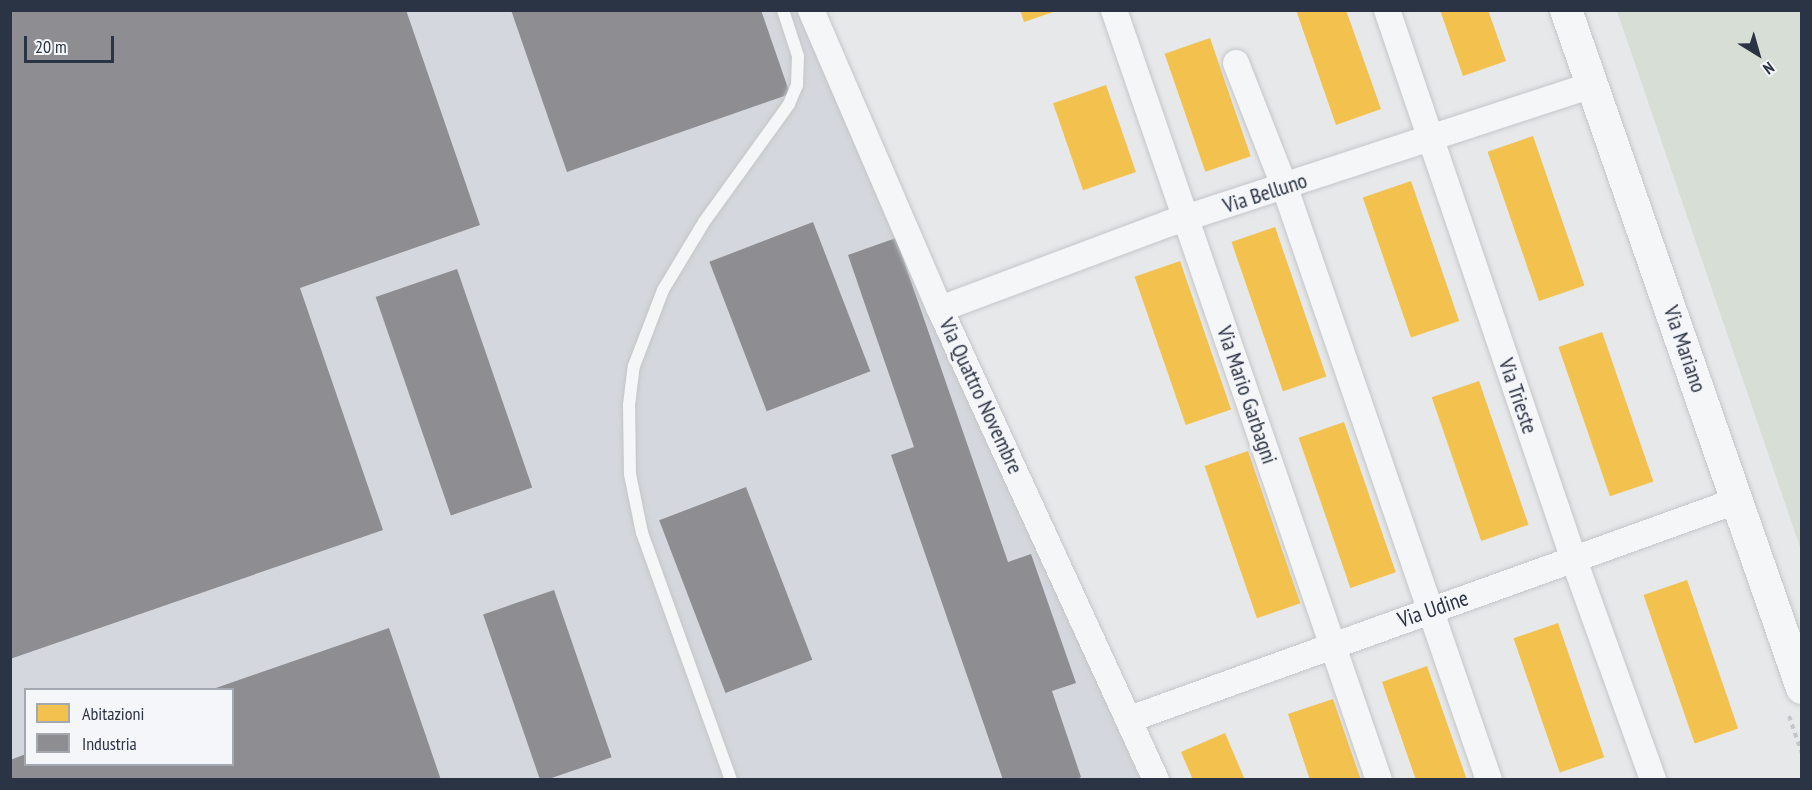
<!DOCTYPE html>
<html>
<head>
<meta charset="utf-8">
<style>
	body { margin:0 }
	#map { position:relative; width:1812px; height:790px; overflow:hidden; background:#e6e8ea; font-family:"PT Sans Narrow",sans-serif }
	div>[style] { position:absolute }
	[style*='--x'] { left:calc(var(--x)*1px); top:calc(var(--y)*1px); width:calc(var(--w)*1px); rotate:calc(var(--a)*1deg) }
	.built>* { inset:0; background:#d4d7dd }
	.green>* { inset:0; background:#d6ded6 }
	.homes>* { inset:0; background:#f2c14e; transform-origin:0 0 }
	.industry>* { inset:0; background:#8d8d92; transform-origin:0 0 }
	.path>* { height:4px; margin-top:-2px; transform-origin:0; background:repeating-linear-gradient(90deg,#c5c6ca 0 4.5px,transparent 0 9px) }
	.roads { filter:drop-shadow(0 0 2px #c4c6c8) drop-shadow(0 0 2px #c4c6c8) }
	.service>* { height:12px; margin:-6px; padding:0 6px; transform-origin:6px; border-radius:6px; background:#f5f6f7 }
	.minor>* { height:26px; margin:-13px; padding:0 13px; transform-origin:13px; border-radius:13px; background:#f5f6f7 }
	.tertiary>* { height:32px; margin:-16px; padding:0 16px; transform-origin:16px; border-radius:16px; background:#f5f6f7 }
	span { translate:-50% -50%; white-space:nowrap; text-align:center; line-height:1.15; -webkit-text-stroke:6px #f4f6f9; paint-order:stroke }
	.street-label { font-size:22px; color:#2b3445 }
	.frame { position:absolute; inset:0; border:12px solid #2b3445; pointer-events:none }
	.legend { position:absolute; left:24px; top:688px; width:210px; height:78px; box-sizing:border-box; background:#f4f6f9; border:2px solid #a4a8b1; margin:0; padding:8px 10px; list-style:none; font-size:18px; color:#2b3445 }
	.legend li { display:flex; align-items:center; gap:12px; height:30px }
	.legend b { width:30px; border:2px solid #a4a8b1 }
	.north { position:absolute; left:1728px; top:24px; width:60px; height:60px; -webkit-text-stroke:4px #f4f6f9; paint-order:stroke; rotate:143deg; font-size:16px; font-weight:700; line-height:24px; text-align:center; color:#2b3445 }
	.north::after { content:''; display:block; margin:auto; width:21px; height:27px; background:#2b3445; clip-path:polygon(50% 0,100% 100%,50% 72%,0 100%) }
	.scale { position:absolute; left:24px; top:36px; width:90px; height:27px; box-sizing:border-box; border:3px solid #2b3445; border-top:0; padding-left:8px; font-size:18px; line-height:21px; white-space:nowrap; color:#2b3445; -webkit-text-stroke:4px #f4f6f9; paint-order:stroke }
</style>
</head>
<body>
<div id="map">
	<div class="built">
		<div style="clip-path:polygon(evenodd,10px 11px,800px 11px,1140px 779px,11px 779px,10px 11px,26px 690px,232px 690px,232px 764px,26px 764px,26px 690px)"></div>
	</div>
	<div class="green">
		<div style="clip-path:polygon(1617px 11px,1801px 11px,1801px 550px)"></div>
	</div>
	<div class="homes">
		<div style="clip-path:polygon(1020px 10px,1056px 10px,1056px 11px,1024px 22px)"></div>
		<div style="clip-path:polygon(1296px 10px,1346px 10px,1381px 109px,1336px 125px)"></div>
		<div style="clip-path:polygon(1440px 10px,1488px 10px,1506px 61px,1463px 76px)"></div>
		<div style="left:1210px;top:38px;width:125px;height:48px;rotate:71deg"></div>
		<div style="left:1106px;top:85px;width:92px;height:56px;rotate:71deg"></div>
		<div style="left:1533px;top:136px;width:158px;height:48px;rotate:71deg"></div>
		<div style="left:1411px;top:181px;width:148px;height:51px;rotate:71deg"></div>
		<div style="left:1275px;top:227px;width:158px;height:46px;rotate:71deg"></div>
		<div style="left:1180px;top:261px;width:157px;height:48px;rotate:71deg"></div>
		<div style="left:1602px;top:332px;width:158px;height:46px;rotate:71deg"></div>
		<div style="left:1479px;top:381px;width:152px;height:50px;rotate:71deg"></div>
		<div style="left:1344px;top:422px;width:159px;height:48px;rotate:71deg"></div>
		<div style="left:1248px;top:451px;width:161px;height:46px;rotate:71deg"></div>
		<div style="left:1687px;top:580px;width:157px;height:46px;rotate:71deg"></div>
		<div style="left:1558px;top:623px;width:142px;height:47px;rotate:71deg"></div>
		<div style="clip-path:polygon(1427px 666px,1467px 780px,1416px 780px,1382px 682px)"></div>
		<div style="clip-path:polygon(1333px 699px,1361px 780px,1310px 780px,1288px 714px)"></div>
		<div style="clip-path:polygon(1225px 733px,1245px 780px,1193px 780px,1181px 752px)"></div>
	</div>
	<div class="industry">
		<div style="clip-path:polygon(10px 10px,406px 10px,480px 225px,300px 288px,383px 530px,10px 659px)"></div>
		<div style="clip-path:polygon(511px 10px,761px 10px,790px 94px,567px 172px)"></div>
		<div style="left:813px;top:222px;width:160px;height:111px;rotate:69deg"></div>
		<div style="clip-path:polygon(896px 238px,1008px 562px,1031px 554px,1076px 683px,1052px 691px,1081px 777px,1075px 780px,1003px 780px,891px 455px,914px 447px,848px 255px)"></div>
		<div style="left:457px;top:269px;width:231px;height:86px;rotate:71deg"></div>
		<div style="left:746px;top:487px;width:185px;height:93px;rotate:69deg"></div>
		<div style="left:554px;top:590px;width:177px;height:75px;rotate:71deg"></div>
		<div style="clip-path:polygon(389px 628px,441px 780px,10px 780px,10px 760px,26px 754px,26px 764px,232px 764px,232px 690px,213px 689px)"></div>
	</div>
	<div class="path">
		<div style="--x:1789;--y:716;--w:39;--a:71"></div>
	</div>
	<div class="roads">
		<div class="service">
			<div style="--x:731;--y:780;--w:263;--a:-109.8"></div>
			<div style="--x:642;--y:533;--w:60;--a:-101.5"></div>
			<div style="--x:630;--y:474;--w:69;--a:-90.8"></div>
			<div style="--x:629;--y:405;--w:39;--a:-83"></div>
			<div style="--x:634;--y:366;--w:81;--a:-69.1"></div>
			<div style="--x:663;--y:290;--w:79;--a:-58.9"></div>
			<div style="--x:704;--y:222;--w:145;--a:-54.2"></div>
			<div style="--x:789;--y:104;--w:21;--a:-67"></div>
			<div style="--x:797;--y:85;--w:29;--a:-88"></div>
			<div style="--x:798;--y:56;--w:48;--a:-108.1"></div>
		</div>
		<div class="minor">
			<div style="--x:811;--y:10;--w:326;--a:66.7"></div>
			<div style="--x:940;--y:309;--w:518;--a:65.36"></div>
			<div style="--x:1114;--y:10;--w:814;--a:71.01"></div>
			<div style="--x:1387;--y:10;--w:581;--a:71.22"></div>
			<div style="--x:1574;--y:560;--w:234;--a:70.2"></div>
			<div style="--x:1236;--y:63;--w:134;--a:68.6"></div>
			<div style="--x:1285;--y:188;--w:626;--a:70.99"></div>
			<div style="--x:940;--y:309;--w:246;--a:-20.5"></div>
			<div style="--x:1170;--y:223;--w:445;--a:-18.1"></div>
			<div style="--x:1130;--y:719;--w:644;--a:-19.79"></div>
		</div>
		<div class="tertiary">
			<div style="--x:1566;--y:10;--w:718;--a:70.81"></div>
		</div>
	</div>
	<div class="street-label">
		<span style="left:1265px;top:193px;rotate:-18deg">Via Belluno</span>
		<span style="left:1685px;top:349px;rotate:71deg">Via Mariano</span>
		<span style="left:1247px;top:395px;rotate:71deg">Via Mario Garbagni</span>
		<span style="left:981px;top:396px;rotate:65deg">Via Quattro Novembre</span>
		<span style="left:1518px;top:396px;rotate:71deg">Via Trieste</span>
		<span style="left:1433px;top:609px;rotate:-19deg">Via Udine</span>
	</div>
	<div class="frame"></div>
	<ul class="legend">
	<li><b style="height:16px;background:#f2c14e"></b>Abitazioni</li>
	<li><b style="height:16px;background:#8d8d92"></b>Industria</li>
	</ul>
	<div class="north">N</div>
	<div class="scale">20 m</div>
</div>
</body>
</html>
